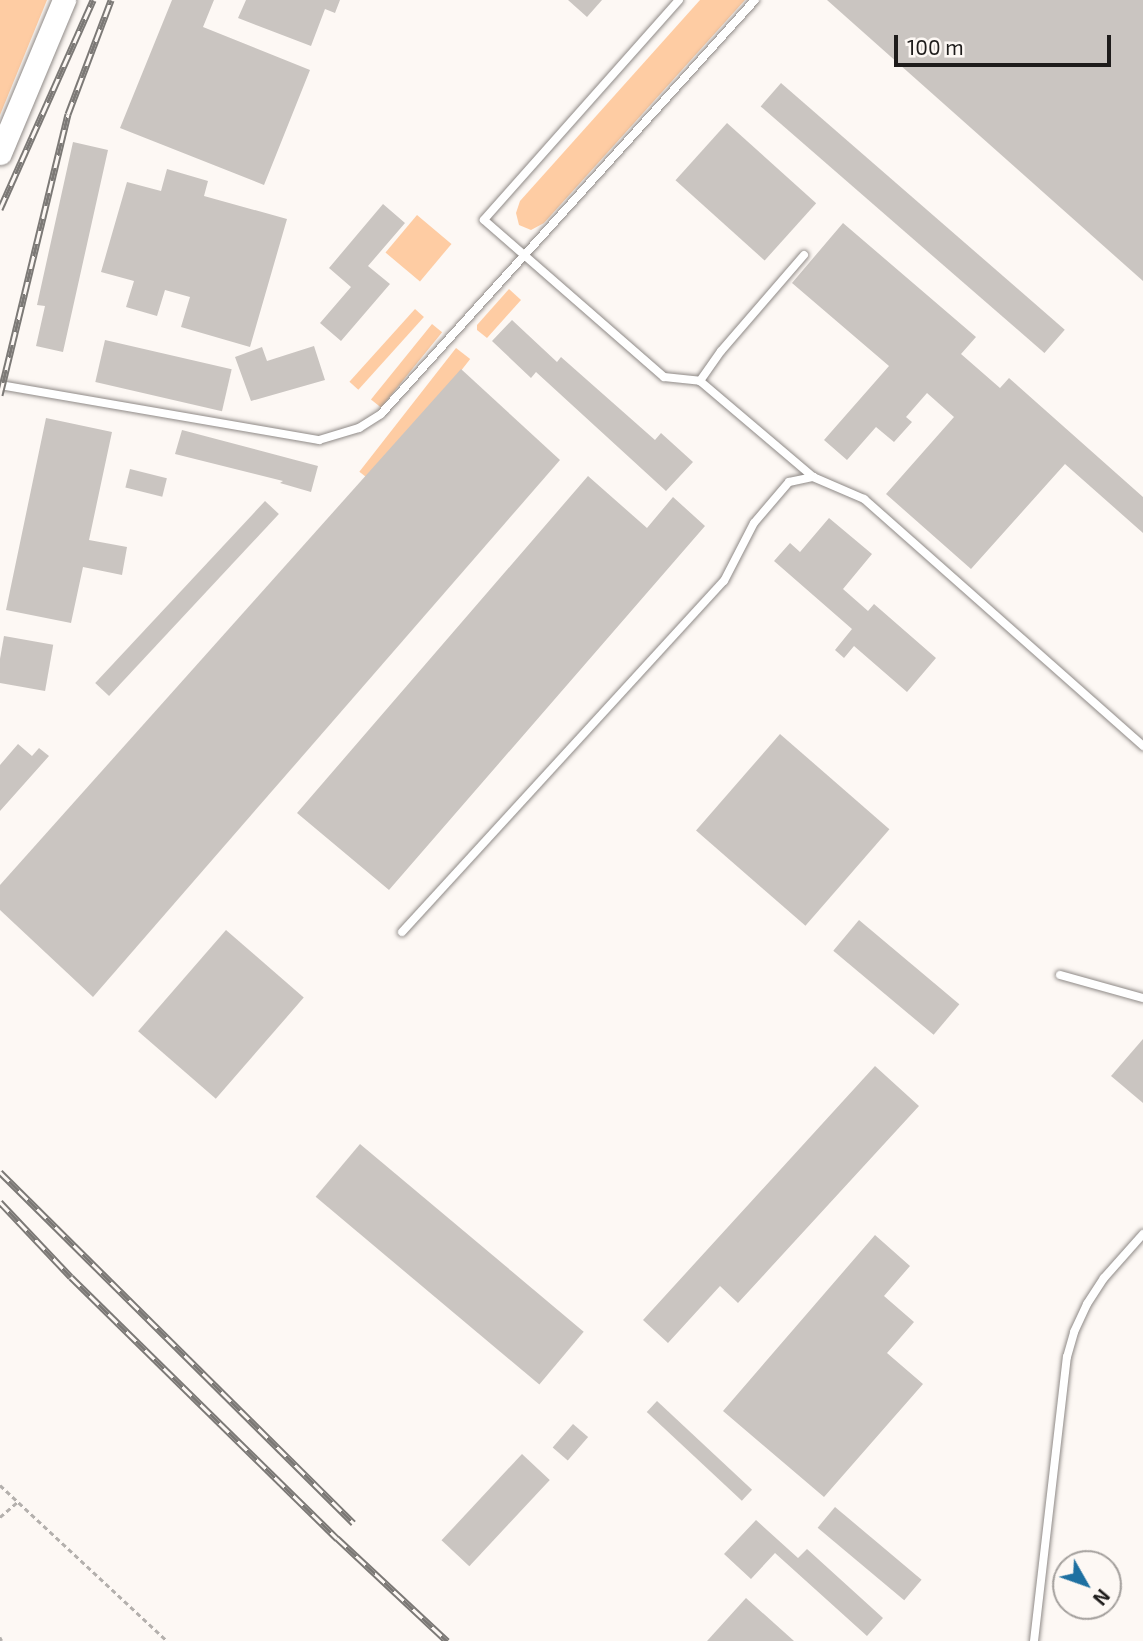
<!DOCTYPE html>
<html>
<head>
<meta charset="utf-8">
<style>
	body { margin:0 }
	#map { position:relative; width:1143px; height:1641px; overflow:hidden; background:#fdf8f4; font-family:"Exo 2",sans-serif }
	div>[style] { position:absolute }
	[style*='--x'] { left:calc(var(--x)*1px); top:calc(var(--y)*1px); width:calc(var(--w)*1px); rotate:calc(var(--a)*1deg) }
	.green>* { inset:0; background:#fecca3; transform-origin:0 0 }
	.building>* { inset:0; background:#cac5c1; transform-origin:0 0 }
	.path>* { height:2.5px; margin-top:-1.25px; transform-origin:0; background:repeating-linear-gradient(90deg,#b4b0ad 0 5px,transparent 0 8.5px) }
	.roads { filter:drop-shadow(0 0 2px #8f8a87) drop-shadow(0 0 2px #8f8a87) }
	.lane>* { height:8px; margin:-4px; padding:0 4px; transform-origin:4px; border-radius:4px; background:#fff }
	.secondary>* { height:23px; margin:-11.5px; padding:0 11.5px; transform-origin:11.5px; border-radius:11.5px; background:#fff }
	.rail>* { height:7px; margin-top:-3.5px; transform-origin:0; background:repeating-linear-gradient(90deg,#fdf8f4 0 13px,#7c7976 0 26px); box-sizing:border-box; border-block:2px solid #7c7976 }
	span { translate:-50% -50%; white-space:nowrap; text-align:center; line-height:1.15; -webkit-text-stroke:7px #fdf8f4; paint-order:stroke }
	.north { position:absolute; left:1052px; top:1550px; width:70px; height:70px; box-sizing:border-box; background:#fdf8f4; border:2px solid #a4a09d; border-radius:50%; rotate:130deg; font-size:19px; font-weight:700; line-height:28px; text-align:center; color:#1e1c1b }
	.north::after { content:''; display:block; margin:auto; width:24px; height:32px; background:#1e70a1; clip-path:polygon(50% 0,100% 100%,50% 72%,0 100%) }
	.scale { position:absolute; left:894px; top:35px; width:217px; height:32px; box-sizing:border-box; border:4px solid #1e1c1b; border-top:0; padding-left:9px; font-size:21px; line-height:24px; white-space:nowrap; color:#1e1c1b; -webkit-text-stroke:5px #fdf8f4; paint-order:stroke }
</style>
</head>
<body>
<div id="map">
	<div class="green">
		<div style="clip-path:polygon(0 0,47px 0,0 115px)"></div>
		<div style="clip-path:polygon(700px 0,745px 0,544px 223px,531px 230px,519px 225px,516px 213px,520px 201px)"></div>
		<div style="left:417px;top:215px;width:45px;height:49px;rotate:40deg"></div>
		<div style="clip-path:polygon(509px 289px,521px 300px,487px 338px,477px 330px,477px 325px)"></div>
		<div style="left:415px;top:309px;width:12px;height:98px;rotate:42deg"></div>
		<div style="left:432px;top:324px;width:13px;height:97px;rotate:39deg"></div>
		<div style="left:456px;top:348px;width:18px;height:157px;rotate:38deg"></div>
	</div>
	<div class="building">
		<div style="clip-path:polygon(172px 0,214px 0,203px 27px,310px 70px,264px 185px,120px 128px)"></div>
		<div style="clip-path:polygon(246px 0,340px 0,335px 13px,325px 9px,311px 46px,238px 18px)"></div>
		<div style="clip-path:polygon(568px 0,602px 0,587px 17px)"></div>
		<div style="clip-path:polygon(827px 0,1143px 0,1143px 281px)"></div>
		<div style="left:781px;top:83px;width:376px;height:31px;rotate:41deg"></div>
		<div style="left:727px;top:123px;width:120px;height:77px;rotate:42deg"></div>
		<div style="clip-path:polygon(73px 142px,108px 150px,63px 352px,36px 346px,45px 306px,37px 305px)"></div>
		<div style="clip-path:polygon(167px 169px,208px 181px,204px 196px,287px 219px,250px 347px,181px 327px,190px 297px,165px 290px,157px 316px,126px 307px,134px 281px,101px 272px,127px 182px,161px 191px)"></div>
		<div style="clip-path:polygon(383px 204px,405px 223px,368px 266px,390px 284px,341px 341px,320px 323px,351px 287px,329px 268px)"></div>
		<div style="clip-path:polygon(843px 223px,976px 337px,961px 354px,1000px 388px,1009px 378px,1143px 497px,1143px 533px,1065px 464px,971px 569px,886px 494px,954px 417px,927px 393px,906px 417px,912px 422px,894px 442px,876px 427px,847px 460px,824px 440px,889px 366px,792px 283px)"></div>
		<div style="clip-path:polygon(512px 320px,557px 362px,561px 357px,655px 440px,661px 433px,693px 462px,666px 491px,536px 372px,531px 378px,492px 341px)"></div>
		<div style="left:105px;top:340px;width:130px;height:43px;rotate:13deg"></div>
		<div style="clip-path:polygon(314px 346px,325px 380px,251px 401px,235px 357px,262px 347px,267px 361px)"></div>
		<div style="clip-path:polygon(461px 369px,560px 460px,93px 997px,0 910px,0 885px)"></div>
		<div style="clip-path:polygon(46px 418px,112px 432px,89px 540px,127px 547px,122px 575px,83px 567px,71px 623px,6px 610px)"></div>
		<div style="clip-path:polygon(182px 430px,318px 466px,311px 492px,280px 483px,283px 481px,175px 454px)"></div>
		<div style="left:130px;top:469px;width:38px;height:19px;rotate:14deg"></div>
		<div style="clip-path:polygon(588px 476px,647px 528px,673px 497px,705px 526px,389px 890px,297px 813px)"></div>
		<div style="left:265px;top:501px;width:19px;height:249px;rotate:43deg"></div>
		<div style="clip-path:polygon(829px 518px,872px 554px,843px 589px,868px 611px,874px 604px,936px 658px,907px 692px,854px 646px,844px 658px,835px 650px,852px 629px,774px 561px,790px 543px,800px 552px)"></div>
		<div style="left:4px;top:636px;width:50px;height:47px;rotate:10deg"></div>
		<div style="left:780px;top:734px;width:145px;height:128px;rotate:41deg"></div>
		<div style="clip-path:polygon(18px 744px,32px 756px,39px 748px,49px 756px,0 811px,0 765px)"></div>
		<div style="left:859px;top:920px;width:131px;height:40px;rotate:40deg"></div>
		<div style="left:226px;top:930px;width:103px;height:134px;rotate:41deg"></div>
		<div style="clip-path:polygon(1143px 1039px,1143px 1103px,1111px 1076px)"></div>
		<div style="clip-path:polygon(875px 1066px,919px 1106px,738px 1303px,720px 1286px,668px 1343px,643px 1320px)"></div>
		<div style="left:360px;top:1144px;width:292px;height:69px;rotate:40deg"></div>
		<div style="clip-path:polygon(875px 1235px,910px 1266px,884px 1296px,914px 1322px,887px 1353px,923px 1384px,824px 1497px,723px 1411px)"></div>
		<div style="left:657px;top:1401px;width:130px;height:15px;rotate:43deg"></div>
		<div style="left:573px;top:1424px;width:20px;height:31px;rotate:41deg"></div>
		<div style="left:522px;top:1454px;width:38px;height:118px;rotate:43deg"></div>
		<div style="left:835px;top:1507px;width:113px;height:27px;rotate:40deg"></div>
		<div style="clip-path:polygon(756px 1520px,798px 1558px,807px 1549px,883px 1618px,867px 1636px,775px 1553px,751px 1579px,724px 1554px)"></div>
		<div style="clip-path:polygon(746px 1598px,794px 1641px,707px 1641px)"></div>
	</div>
	<div class="path">
		<div style="--x:0;--y:1485;--w:229;--a:43"></div>
		<div style="--x:0;--y:1517;--w:23;--a:-41"></div>
		<div style="--x:0;--y:1637;--w:4;--a:63"></div>
	</div>
	<div class="roads">
		<div class="lane">
			<div style="--x:679;--y:0;--w:294;--a:131.6"></div>
			<div style="--x:484;--y:220;--w:239;--a:41.1"></div>
			<div style="--x:664;--y:377;--w:36;--a:6"></div>
			<div style="--x:804;--y:255;--w:127;--a:130.8"></div>
			<div style="--x:721;--y:351;--w:37;--a:125"></div>
			<div style="--x:700;--y:381;--w:148;--a:40.3"></div>
			<div style="--x:0;--y:385;--w:324;--a:9.8"></div>
			<div style="--x:319;--y:440;--w:42;--a:-16.7"></div>
			<div style="--x:359;--y:428;--w:26;--a:-32"></div>
			<div style="--x:381;--y:414;--w:558;--a:-47.91"></div>
			<div style="--x:402;--y:932;--w:476;--a:-47.5"></div>
			<div style="--x:724;--y:581;--w:65;--a:-62.7"></div>
			<div style="--x:754;--y:523;--w:54;--a:-49.5"></div>
			<div style="--x:789;--y:482;--w:25;--a:-12"></div>
			<div style="--x:813;--y:477;--w:56;--a:23.3"></div>
			<div style="--x:864;--y:499;--w:373;--a:41.5"></div>
			<div style="--x:1060;--y:975;--w:86;--a:15.5"></div>
			<div style="--x:1034;--y:1641;--w:286;--a:-83.4"></div>
			<div style="--x:1067;--y:1357;--w:26;--a:-74"></div>
			<div style="--x:1074;--y:1332;--w:31;--a:-65"></div>
			<div style="--x:1087;--y:1304;--w:31;--a:-57"></div>
			<div style="--x:1104;--y:1278;--w:59;--a:-48.4"></div>
		</div>
		<div class="secondary">
			<div style="--x:0;--y:153;--w:166;--a:-67.3"></div>
		</div>
	</div>
	<div class="rail">
		<div style="--x:0;--y:209;--w:229;--a:-66"></div>
		<div style="--x:0;--y:395;--w:289;--a:-76.4"></div>
		<div style="--x:68;--y:114;--w:122;--a:-69.3"></div>
		<div style="--x:0;--y:1172;--w:498;--a:44.8"></div>
		<div style="--x:0;--y:1202;--w:103;--a:46.6"></div>
		<div style="--x:71;--y:1277;--w:373;--a:44.5"></div>
		<div style="--x:337;--y:1538;--w:151;--a:43.1"></div>
	</div>
	<div class="north">N</div>
	<div class="scale">100 m</div>
</div>
</body>
</html>
